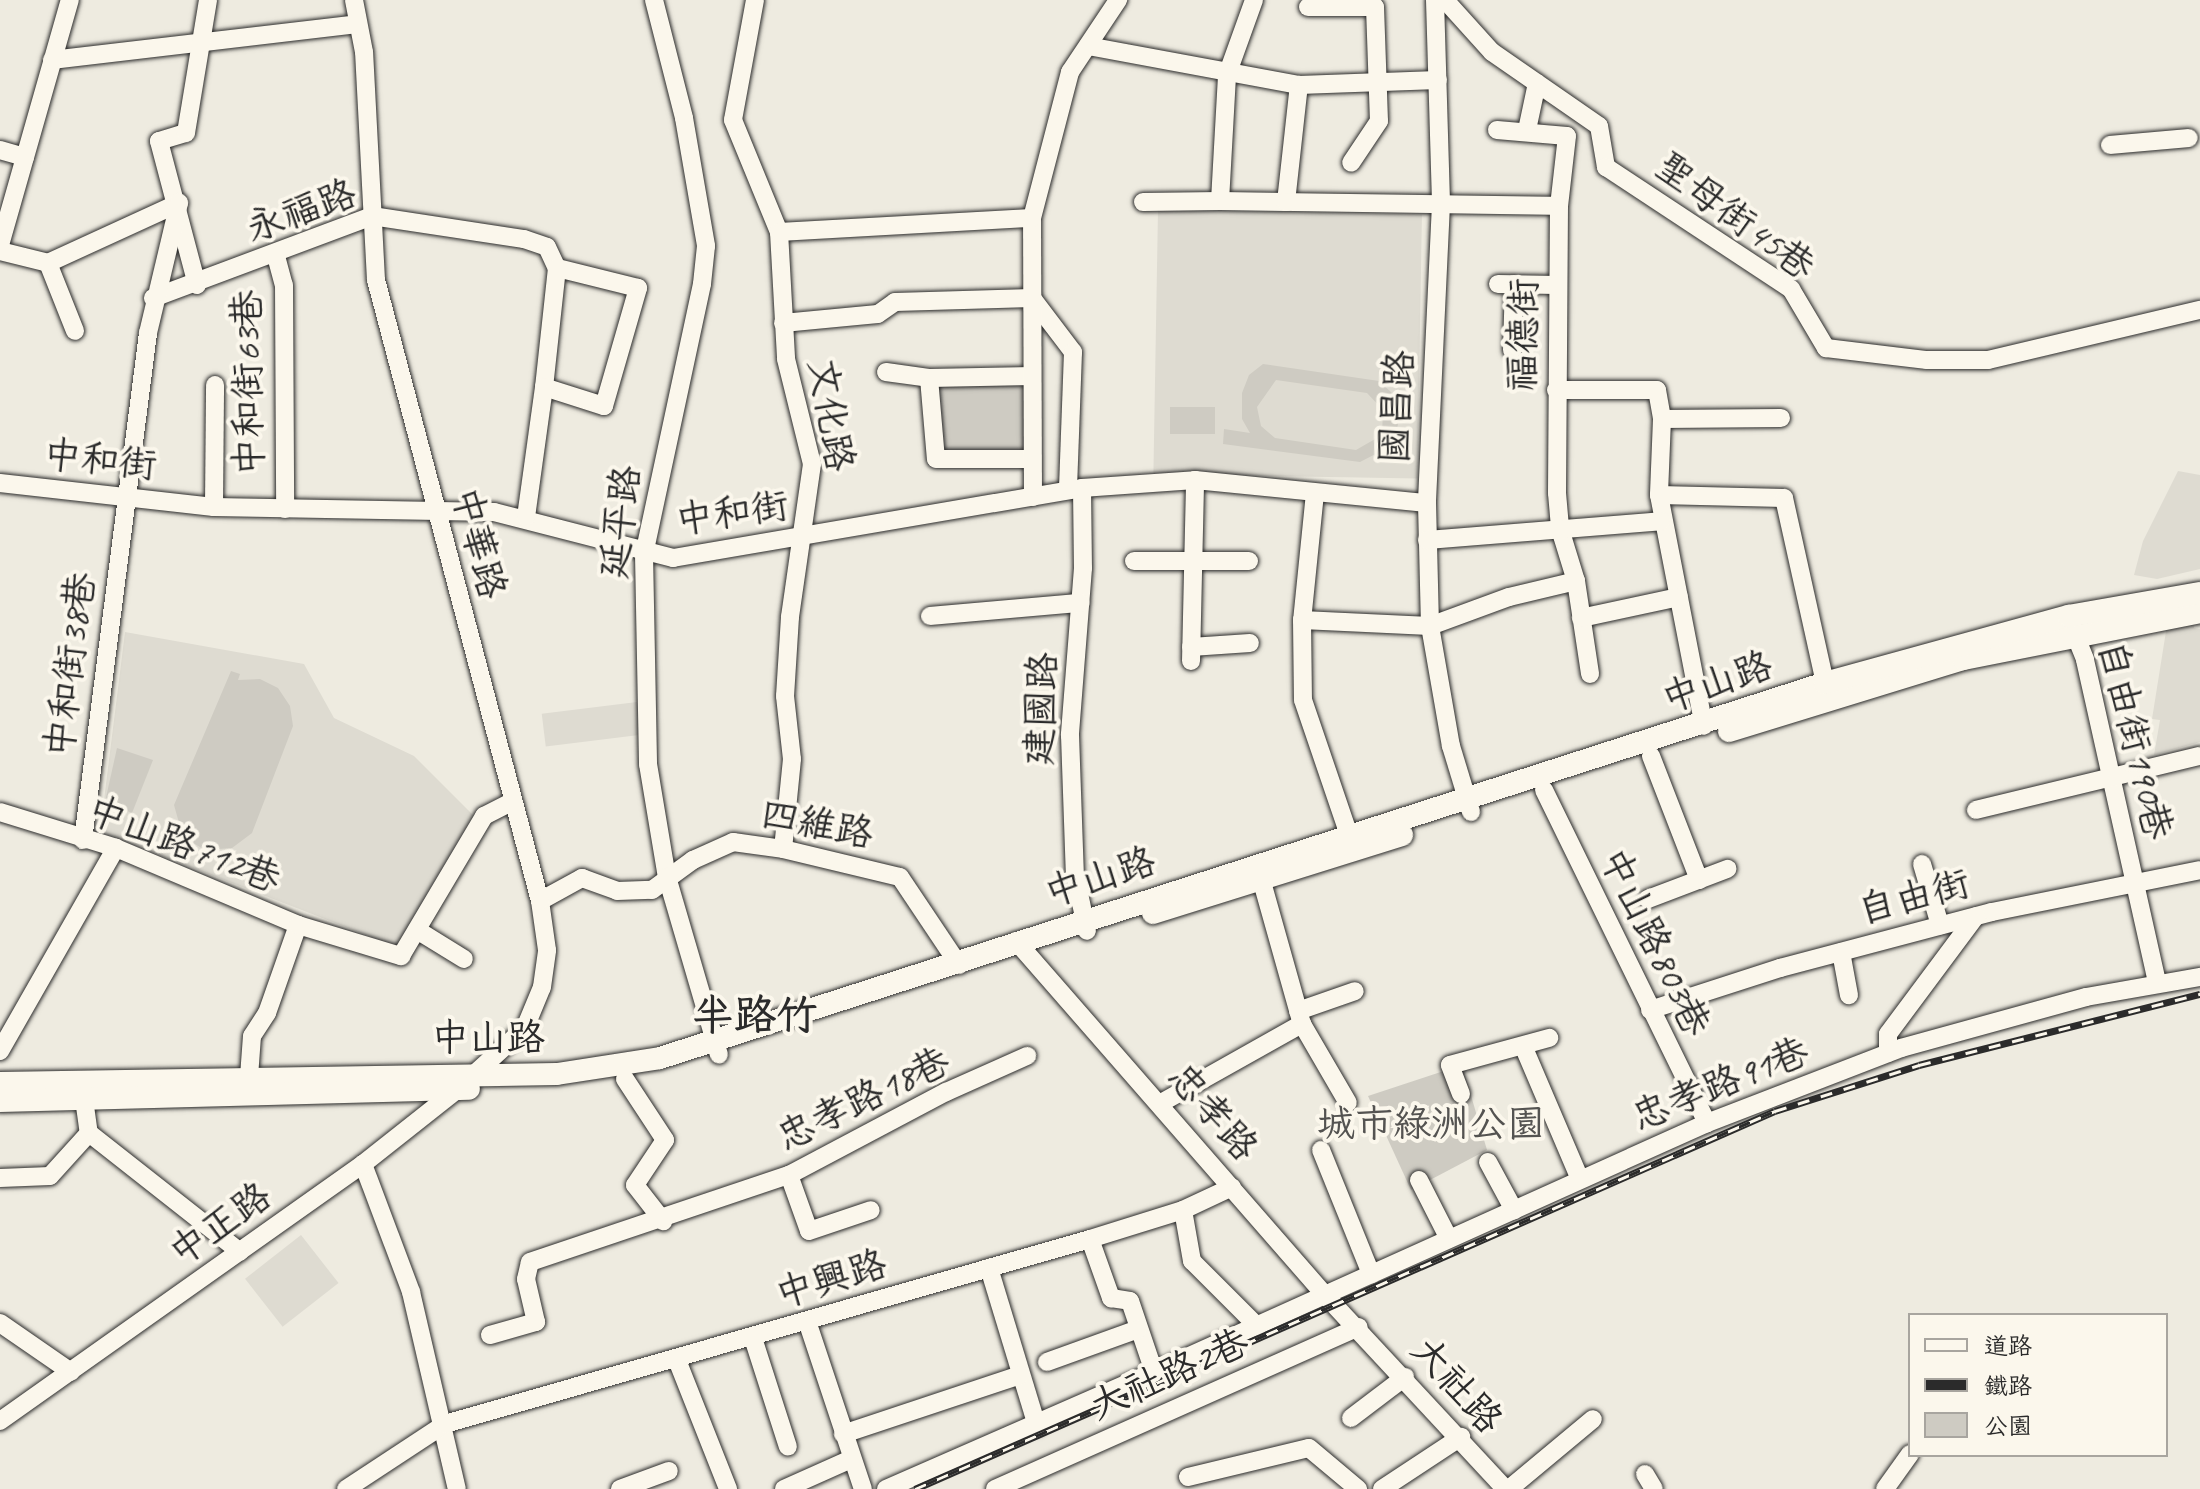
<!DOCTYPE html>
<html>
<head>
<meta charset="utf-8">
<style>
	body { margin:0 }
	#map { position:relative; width:2200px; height:1489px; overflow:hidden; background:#eeebe0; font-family:Caveat,"LXGW WenKai TC",sans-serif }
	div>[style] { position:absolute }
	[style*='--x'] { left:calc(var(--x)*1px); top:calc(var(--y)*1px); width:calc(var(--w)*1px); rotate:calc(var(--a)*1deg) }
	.built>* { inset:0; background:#dedbd1; transform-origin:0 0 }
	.green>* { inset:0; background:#cecbc2; transform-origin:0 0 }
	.roads { filter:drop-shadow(0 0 2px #2b2b2b) drop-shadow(0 0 2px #2b2b2b) }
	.minor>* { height:18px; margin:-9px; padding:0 9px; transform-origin:9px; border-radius:9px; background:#fbf7ec }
	.major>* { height:22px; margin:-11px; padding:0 11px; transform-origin:11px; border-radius:11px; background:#fbf7ec }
	.rail>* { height:7px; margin-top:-3.5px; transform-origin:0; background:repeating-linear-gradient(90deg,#fbf7ec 0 12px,#2b2b2b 0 24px); box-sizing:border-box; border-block:2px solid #2b2b2b }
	span { translate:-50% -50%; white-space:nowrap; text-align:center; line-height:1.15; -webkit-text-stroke:8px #fbf7ec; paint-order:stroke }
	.street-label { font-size:38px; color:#2b2b2b }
	.park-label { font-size:38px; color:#545351 }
	.quarter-label { font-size:42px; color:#2b2b2b; font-weight:700 }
	.legend { position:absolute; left:1908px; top:1313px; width:260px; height:144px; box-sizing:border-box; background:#fbf7ec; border:2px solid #a8a59f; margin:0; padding:10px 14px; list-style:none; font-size:24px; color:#2b2b2b }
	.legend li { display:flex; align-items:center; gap:16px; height:40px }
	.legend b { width:40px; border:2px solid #a8a59f }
</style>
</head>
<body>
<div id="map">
	<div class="built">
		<div style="left:1158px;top:210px;width:264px;height:264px;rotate:1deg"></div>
		<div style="clip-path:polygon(2178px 471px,2200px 475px,2200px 569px,2157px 579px,2134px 575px,2143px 541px)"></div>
		<div style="clip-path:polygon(2195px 621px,2194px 628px,2200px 629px,2200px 742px,2154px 755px,2160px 720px,2152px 719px,2167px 625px)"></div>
		<div style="clip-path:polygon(125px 632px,304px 664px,334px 718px,414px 756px,477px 819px,400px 948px,100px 832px)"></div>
		<div style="left:637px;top:702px;width:33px;height:96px;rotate:83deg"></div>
		<div style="left:301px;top:1235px;width:61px;height:71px;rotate:52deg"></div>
	</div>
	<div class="green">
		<div style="clip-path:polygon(evenodd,1263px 364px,1379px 381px,1392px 393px,1400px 416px,1393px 445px,1360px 462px,1223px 444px,1224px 429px,1250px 433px,1242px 419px,1242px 393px,1249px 375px,1263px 364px,1276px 380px,1367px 393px,1383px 410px,1382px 435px,1356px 450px,1275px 438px,1261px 426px,1257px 407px,1276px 380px)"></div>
		<div style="left:1024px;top:383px;width:69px;height:87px;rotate:90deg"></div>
		<div style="left:1215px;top:407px;width:27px;height:45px;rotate:90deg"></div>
		<div style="clip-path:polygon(231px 671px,240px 674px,238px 680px,260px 679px,278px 688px,290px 706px,293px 726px,252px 833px,232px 848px,205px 850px,183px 837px,174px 805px)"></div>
		<div style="clip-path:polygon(117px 748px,153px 760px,132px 813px,105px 802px)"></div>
		<div style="clip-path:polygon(1462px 1065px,1487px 1150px,1411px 1190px,1368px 1096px)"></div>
	</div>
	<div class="roads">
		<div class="minor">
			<div style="--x:654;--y:0;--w:122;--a:75.7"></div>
			<div style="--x:684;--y:118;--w:130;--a:80.2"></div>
			<div style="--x:706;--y:246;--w:38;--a:96"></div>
			<div style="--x:702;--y:284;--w:276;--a:102.1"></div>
			<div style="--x:644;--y:554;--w:210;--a:88.9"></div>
			<div style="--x:648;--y:764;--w:115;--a:80.5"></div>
			<div style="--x:667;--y:877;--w:185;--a:73.7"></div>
			<div style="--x:755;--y:0;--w:122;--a:100.4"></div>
			<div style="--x:733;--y:120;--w:121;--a:67.7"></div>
			<div style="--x:779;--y:232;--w:127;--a:86.8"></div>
			<div style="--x:786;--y:359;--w:108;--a:76.1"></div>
			<div style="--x:812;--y:464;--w:155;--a:98.2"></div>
			<div style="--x:790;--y:617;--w:79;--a:93.6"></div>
			<div style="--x:785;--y:696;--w:63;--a:83.7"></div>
			<div style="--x:792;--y:759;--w:90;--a:95.7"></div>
			<div style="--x:1435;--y:0;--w:204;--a:88.3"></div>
			<div style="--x:1441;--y:204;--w:299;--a:92.7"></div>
			<div style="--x:1427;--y:503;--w:123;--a:88.6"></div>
			<div style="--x:1430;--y:626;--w:122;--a:80.1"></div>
			<div style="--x:1451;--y:746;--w:69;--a:73.1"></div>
			<div style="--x:1445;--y:0;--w:70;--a:47.9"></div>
			<div style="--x:1492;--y:52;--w:130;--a:34.7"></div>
			<div style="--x:1599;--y:126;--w:42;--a:80.3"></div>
			<div style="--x:1606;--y:167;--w:222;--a:33.4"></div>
			<div style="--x:1791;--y:289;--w:69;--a:59.3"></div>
			<div style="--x:1826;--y:348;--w:102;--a:6.8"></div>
			<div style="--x:1927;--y:360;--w:61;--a:0"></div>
			<div style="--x:1988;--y:360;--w:218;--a:-13.3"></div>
			<div style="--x:1308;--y:7;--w:67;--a:0"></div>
			<div style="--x:1375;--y:7;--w:114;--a:88"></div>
			<div style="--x:1379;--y:121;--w:50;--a:123.7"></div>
			<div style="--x:1088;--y:46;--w:215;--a:10.5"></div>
			<div style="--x:1299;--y:85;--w:139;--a:-2.1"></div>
			<div style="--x:52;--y:60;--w:307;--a:-6.7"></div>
			<div style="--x:1497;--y:130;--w:70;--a:4.9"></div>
			<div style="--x:1567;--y:136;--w:70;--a:96.5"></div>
			<div style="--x:1527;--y:130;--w:48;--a:-78"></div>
			<div style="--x:2110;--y:145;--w:79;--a:-5.1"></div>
			<div style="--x:0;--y:150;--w:26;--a:16"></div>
			<div style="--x:1220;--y:201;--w:66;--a:0.9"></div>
			<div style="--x:1286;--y:202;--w:118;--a:-83.7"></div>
			<div style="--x:1143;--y:202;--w:77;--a:-0.7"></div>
			<div style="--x:1220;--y:201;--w:126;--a:-86.8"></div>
			<div style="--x:1227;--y:75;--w:80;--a:-70.2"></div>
			<div style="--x:1286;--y:202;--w:273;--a:0.8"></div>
			<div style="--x:1559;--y:206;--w:287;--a:90.4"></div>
			<div style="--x:1557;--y:493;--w:36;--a:85"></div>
			<div style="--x:1560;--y:529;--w:54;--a:72.9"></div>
			<div style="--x:1576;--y:581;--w:94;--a:81.4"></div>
			<div style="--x:779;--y:232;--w:253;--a:-3.2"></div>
			<div style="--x:0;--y:245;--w:255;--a:-74.1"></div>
			<div style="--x:0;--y:251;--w:49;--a:14"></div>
			<div style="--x:48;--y:263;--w:144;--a:-24.6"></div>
			<div style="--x:276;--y:256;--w:30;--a:75"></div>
			<div style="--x:284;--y:285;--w:224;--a:89.7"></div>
			<div style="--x:48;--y:263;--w:73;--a:68.3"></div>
			<div style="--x:1498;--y:284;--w:59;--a:1"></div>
			<div style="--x:197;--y:285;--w:149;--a:-104.8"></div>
			<div style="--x:159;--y:141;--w:28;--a:-17"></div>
			<div style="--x:186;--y:133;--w:135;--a:-80.6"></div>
			<div style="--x:153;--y:298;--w:234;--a:-20.5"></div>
			<div style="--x:372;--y:216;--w:154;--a:8.6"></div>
			<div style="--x:524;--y:239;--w:24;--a:19"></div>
			<div style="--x:547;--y:247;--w:23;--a:65"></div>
			<div style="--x:557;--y:268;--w:120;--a:96.2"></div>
			<div style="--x:544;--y:387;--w:63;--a:17.6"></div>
			<div style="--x:604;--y:406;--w:123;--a:-73.9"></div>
			<div style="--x:638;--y:288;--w:83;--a:-166.1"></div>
			<div style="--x:783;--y:323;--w:95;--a:-5.4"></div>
			<div style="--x:878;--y:314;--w:21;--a:-35"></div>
			<div style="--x:895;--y:302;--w:137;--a:-1.7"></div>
			<div style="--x:1032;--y:298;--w:68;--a:52.8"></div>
			<div style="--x:1073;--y:352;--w:137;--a:92.1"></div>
			<div style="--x:1512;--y:350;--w:66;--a:-88.3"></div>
			<div style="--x:886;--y:372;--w:43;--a:7.9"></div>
			<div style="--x:929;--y:378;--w:103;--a:-1.1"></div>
			<div style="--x:929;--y:378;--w:81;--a:85.1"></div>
			<div style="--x:936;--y:459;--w:95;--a:0"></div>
			<div style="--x:1556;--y:390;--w:101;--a:0"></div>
			<div style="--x:1657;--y:390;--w:29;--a:80"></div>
			<div style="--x:1662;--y:419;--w:76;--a:92.3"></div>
			<div style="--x:1659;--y:495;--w:125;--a:1.4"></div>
			<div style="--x:1784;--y:498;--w:189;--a:77.5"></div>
			<div style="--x:1662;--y:419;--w:119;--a:-0.5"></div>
			<div style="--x:0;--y:483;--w:215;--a:6.4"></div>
			<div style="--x:214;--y:507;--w:280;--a:1"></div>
			<div style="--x:494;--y:512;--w:185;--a:14.4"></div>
			<div style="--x:673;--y:558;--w:415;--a:-9.7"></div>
			<div style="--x:1082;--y:488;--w:113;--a:-4"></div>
			<div style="--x:1195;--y:480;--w:233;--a:5.7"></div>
			<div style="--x:1082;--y:488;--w:80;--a:89.3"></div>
			<div style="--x:1083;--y:568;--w:168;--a:94.5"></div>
			<div style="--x:1070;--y:735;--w:140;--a:88"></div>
			<div style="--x:1075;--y:875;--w:57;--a:77.9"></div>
			<div style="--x:1315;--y:493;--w:128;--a:95.8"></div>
			<div style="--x:1302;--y:620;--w:80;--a:89.3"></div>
			<div style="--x:1303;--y:700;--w:143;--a:71.2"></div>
			<div style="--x:1659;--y:495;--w:235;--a:79"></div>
			<div style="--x:1033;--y:497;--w:279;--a:-90.2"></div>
			<div style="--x:1032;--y:218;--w:151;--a:-75.4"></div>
			<div style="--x:1070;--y:72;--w:87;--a:-56.3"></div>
			<div style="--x:214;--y:507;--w:122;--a:-89.5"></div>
			<div style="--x:526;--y:517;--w:131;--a:-82.1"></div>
			<div style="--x:1427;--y:540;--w:235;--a:-4.6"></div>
			<div style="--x:1134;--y:561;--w:115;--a:0"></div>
			<div style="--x:930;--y:616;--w:151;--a:-5"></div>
			<div style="--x:1581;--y:618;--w:100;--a:-12.1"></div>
			<div style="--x:1302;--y:620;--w:128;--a:2.7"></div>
			<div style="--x:1430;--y:626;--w:84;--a:-20.2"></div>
			<div style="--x:1509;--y:597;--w:69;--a:-13.4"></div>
			<div style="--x:2072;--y:627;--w:35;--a:68"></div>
			<div style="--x:2085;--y:660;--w:330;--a:77.4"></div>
			<div style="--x:1191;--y:647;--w:59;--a:-3.9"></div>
			<div style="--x:1191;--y:661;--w:181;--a:-88.7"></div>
			<div style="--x:1651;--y:756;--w:133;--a:68.8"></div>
			<div style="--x:1544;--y:790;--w:371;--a:63.9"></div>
			<div style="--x:1976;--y:810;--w:230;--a:-13.6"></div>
			<div style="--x:0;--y:812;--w:121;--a:17.2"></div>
			<div style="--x:116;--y:848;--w:198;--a:22.9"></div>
			<div style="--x:298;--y:925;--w:93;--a:109.4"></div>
			<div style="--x:267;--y:1013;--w:27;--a:123"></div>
			<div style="--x:252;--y:1036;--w:54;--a:94.2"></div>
			<div style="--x:83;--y:840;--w:511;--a:-82.69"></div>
			<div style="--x:148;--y:333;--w:134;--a:-76.6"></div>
			<div style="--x:1922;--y:864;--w:64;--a:73.6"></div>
			<div style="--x:1262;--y:882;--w:148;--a:74.3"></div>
			<div style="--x:1302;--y:1024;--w:91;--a:59.8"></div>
			<div style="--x:1648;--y:899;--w:85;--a:-20.8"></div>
			<div style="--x:540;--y:901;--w:48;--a:-28.7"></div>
			<div style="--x:582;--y:878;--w:37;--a:20"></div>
			<div style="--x:617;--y:891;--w:35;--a:-2"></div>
			<div style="--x:652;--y:890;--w:51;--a:-36.2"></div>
			<div style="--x:693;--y:860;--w:44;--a:-24.2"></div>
			<div style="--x:733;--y:842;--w:50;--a:8"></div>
			<div style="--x:783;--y:849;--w:120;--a:13.5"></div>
			<div style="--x:900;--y:877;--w:106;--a:56.2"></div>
			<div style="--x:298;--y:925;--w:108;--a:16.8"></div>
			<div style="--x:401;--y:956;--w:163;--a:-59.3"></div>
			<div style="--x:484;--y:816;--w:33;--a:-27"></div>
			<div style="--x:417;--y:930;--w:55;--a:31.7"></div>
			<div style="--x:1016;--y:941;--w:470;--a:48.9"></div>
			<div style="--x:1325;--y:1295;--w:265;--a:47.1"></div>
			<div style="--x:1841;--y:952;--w:44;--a:79.5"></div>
			<div style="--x:1650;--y:1010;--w:137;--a:-17.9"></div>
			<div style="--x:1780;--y:968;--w:219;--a:-14.8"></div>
			<div style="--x:1992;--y:912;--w:212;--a:-11.4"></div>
			<div style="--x:1298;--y:1011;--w:60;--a:-19.3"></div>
			<div style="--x:1524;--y:1048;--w:142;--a:66.9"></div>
			<div style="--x:0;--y:1051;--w:234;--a:-60.3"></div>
			<div style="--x:1888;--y:1053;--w:19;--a:-90"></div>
			<div style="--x:1888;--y:1034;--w:147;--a:-53.3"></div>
			<div style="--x:625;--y:1079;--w:73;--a:56.7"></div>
			<div style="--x:665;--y:1140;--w:54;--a:123.7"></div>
			<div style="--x:635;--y:1185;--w:46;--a:52.1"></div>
			<div style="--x:1461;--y:1094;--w:31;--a:-111"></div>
			<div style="--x:1450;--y:1065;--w:103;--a:-15.3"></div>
			<div style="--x:84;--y:1099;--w:34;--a:82"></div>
			<div style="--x:89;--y:1133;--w:192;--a:38.2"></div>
			<div style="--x:1161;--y:1103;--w:162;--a:-29.3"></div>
			<div style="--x:1321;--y:1150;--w:134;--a:68"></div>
			<div style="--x:1488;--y:1162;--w:55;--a:61.6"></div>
			<div style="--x:363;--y:1164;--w:137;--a:69.4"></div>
			<div style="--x:411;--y:1292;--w:202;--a:76.9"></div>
			<div style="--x:789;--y:1175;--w:59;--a:70.3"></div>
			<div style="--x:809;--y:1231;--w:65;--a:-18.7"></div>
			<div style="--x:0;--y:1178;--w:50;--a:-2.3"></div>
			<div style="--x:50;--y:1176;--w:58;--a:-47.8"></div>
			<div style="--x:1419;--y:1180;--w:66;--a:63"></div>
			<div style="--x:1183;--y:1210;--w:52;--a:80"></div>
			<div style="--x:1192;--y:1261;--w:93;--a:45"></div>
			<div style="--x:1090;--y:1239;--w:63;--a:70.4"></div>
			<div style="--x:1111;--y:1298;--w:19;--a:9"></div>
			<div style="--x:1130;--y:1301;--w:75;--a:71.3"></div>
			<div style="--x:1154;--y:1372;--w:606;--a:-24.24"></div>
			<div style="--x:1707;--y:1123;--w:208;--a:-21.1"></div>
			<div style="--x:1901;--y:1048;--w:192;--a:-15.4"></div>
			<div style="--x:2086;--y:997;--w:116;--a:-10"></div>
			<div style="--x:989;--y:1268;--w:165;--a:73.1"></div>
			<div style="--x:807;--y:1321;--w:177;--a:71.6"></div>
			<div style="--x:0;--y:1323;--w:86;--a:34.6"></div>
			<div style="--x:490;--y:1335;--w:48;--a:-15.8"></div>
			<div style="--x:536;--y:1322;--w:44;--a:-103.1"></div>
			<div style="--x:526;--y:1279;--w:17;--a:-77"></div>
			<div style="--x:530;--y:1262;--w:273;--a:-18.6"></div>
			<div style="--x:789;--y:1175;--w:178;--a:-27.9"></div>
			<div style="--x:946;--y:1092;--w:89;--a:-24"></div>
			<div style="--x:753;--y:1338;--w:114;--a:72.2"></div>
			<div style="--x:677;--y:1360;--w:139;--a:68.4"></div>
			<div style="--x:1047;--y:1362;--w:97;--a:-19.9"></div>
			<div style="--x:1351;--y:1418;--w:68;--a:-37.2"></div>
			<div style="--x:0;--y:1421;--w:445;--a:-35.3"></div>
			<div style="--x:363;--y:1164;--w:121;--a:-38.3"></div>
			<div style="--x:458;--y:1089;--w:91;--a:-42.3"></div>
			<div style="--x:525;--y:1028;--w:44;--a:-67.5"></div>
			<div style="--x:542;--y:987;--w:37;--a:-82"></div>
			<div style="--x:547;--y:950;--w:49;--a:-98.1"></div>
			<div style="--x:540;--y:901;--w:642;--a:-104.79"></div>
			<div style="--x:376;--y:280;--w:228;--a:-93"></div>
			<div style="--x:364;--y:52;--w:53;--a:-100.9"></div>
			<div style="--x:843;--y:1434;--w:187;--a:-18.4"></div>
			<div style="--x:1645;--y:1474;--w:17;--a:59"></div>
			<div style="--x:1188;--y:1477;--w:124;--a:-13.5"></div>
			<div style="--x:1309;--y:1448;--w:64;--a:39.9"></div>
			<div style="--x:346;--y:1489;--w:118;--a:-33.3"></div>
			<div style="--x:445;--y:1424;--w:671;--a:-16"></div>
			<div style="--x:1090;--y:1239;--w:97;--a:-17.3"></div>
			<div style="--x:1183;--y:1210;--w:54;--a:-25.1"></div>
			<div style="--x:620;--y:1489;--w:52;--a:-20.2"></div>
			<div style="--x:784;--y:1489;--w:73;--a:-24.1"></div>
			<div style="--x:886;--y:1489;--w:292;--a:-23.6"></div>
			<div style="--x:995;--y:1489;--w:398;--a:-24"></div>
			<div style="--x:1382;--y:1489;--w:95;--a:-33.4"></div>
			<div style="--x:1509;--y:1489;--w:109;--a:-39.8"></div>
			<div style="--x:1885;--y:1489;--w:43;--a:-54.5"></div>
		</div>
		<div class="major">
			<div style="--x:1729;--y:731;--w:245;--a:-17.1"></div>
			<div style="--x:1963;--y:659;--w:242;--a:-11.2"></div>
			<div style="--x:1153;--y:913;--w:261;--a:-17.4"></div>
			<div style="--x:0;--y:1083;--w:557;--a:-0.93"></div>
			<div style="--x:557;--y:1074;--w:104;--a:-8.8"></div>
			<div style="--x:660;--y:1058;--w:1224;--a:-17.84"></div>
			<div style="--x:1825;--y:683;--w:253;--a:-15.4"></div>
			<div style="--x:2069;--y:616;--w:133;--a:-10"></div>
			<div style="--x:0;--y:1101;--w:469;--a:-1.5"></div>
		</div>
	</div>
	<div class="rail">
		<div style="--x:915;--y:1489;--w:939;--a:-23.73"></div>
		<div style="--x:1775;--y:1111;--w:151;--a:-17.7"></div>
		<div style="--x:1919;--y:1065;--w:290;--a:-14.2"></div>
	</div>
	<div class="street-label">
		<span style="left:301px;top:211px;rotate:-20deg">永福路</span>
		<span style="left:1735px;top:216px;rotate:36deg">聖母街45巷</span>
		<span style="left:1523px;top:335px;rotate:-89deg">福德街</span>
		<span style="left:248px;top:383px;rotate:-91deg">中和街63巷</span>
		<span style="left:1397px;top:407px;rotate:-87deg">國昌路</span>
		<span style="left:831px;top:415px;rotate:80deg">文化路</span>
		<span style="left:100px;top:460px;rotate:6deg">中和街</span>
		<span style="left:732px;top:513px;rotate:-8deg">中和街</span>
		<span style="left:620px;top:522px;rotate:-83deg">延平路</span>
		<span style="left:479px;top:543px;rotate:75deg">中華路</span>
		<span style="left:70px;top:665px;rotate:-83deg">中和街38巷</span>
		<span style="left:1717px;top:682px;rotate:-19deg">中山路</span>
		<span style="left:1041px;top:709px;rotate:-88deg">建國路</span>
		<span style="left:2135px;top:740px;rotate:76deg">自由街190巷</span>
		<span style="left:817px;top:824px;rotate:11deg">四維路</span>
		<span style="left:184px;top:844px;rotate:21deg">中山路712巷</span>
		<span style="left:1100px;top:877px;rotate:-18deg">中山路</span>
		<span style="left:1914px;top:897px;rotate:-15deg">自由街</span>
		<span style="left:1655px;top:942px;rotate:64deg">中山路803巷</span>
		<span style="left:488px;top:1038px">中山路</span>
		<span style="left:1720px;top:1084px;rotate:-22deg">忠孝路91巷</span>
		<span style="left:863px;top:1099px;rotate:-26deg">忠孝路18巷</span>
		<span style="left:1213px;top:1112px;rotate:49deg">忠孝路</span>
		<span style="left:220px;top:1224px;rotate:-35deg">中正路</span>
		<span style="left:831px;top:1279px;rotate:-17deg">中興路</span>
		<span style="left:1169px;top:1374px;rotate:-24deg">大社路2巷</span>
		<span style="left:1457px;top:1385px;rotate:48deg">大社路</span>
	</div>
	<div class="park-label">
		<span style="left:1431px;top:1124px">城市綠洲公園</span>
	</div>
	<div class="quarter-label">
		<span style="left:755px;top:1016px">半路竹</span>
	</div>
	<ul class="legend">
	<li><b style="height:10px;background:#fbf7ec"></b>道路</li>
	<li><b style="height:10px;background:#2b2b2b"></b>鐵路</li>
	<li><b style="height:22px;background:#cecbc2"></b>公園</li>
	</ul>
</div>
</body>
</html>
